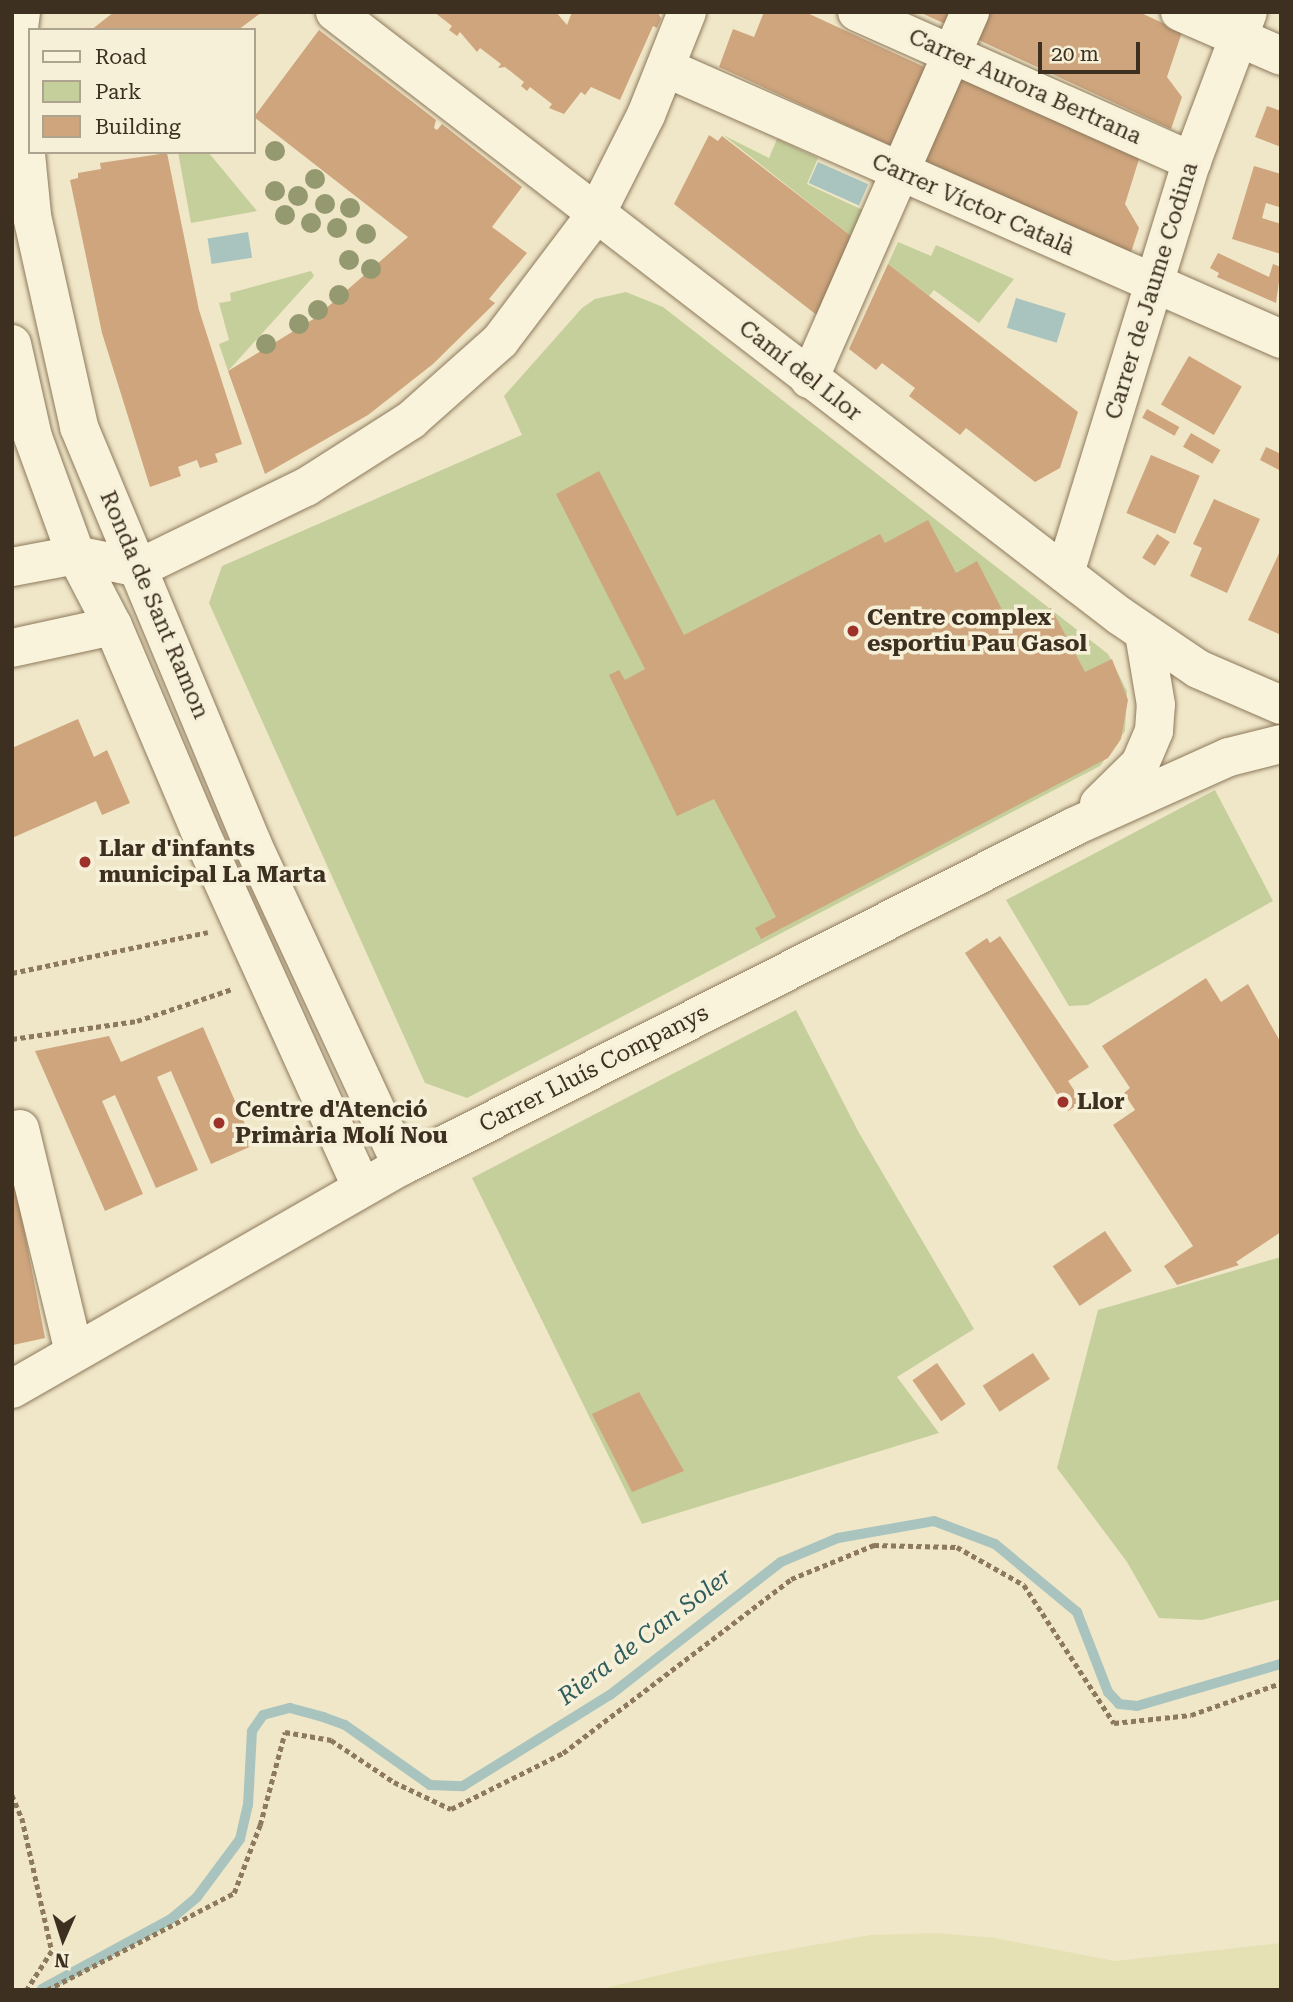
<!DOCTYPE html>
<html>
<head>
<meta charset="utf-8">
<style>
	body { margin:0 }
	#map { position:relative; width:1293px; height:2002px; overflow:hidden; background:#f0e7c8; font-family:"Roboto Serif",serif }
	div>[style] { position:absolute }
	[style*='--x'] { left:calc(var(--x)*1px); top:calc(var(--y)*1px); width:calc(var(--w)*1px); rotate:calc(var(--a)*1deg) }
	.farmland>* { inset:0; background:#e6e1b5 }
	.green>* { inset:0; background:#c5cf9b }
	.water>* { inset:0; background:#a9c4be; transform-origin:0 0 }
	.stream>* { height:10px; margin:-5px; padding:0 5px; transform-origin:5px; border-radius:5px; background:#a9c4be }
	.building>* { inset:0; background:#cea57d; transform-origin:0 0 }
	.path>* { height:4.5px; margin-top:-2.25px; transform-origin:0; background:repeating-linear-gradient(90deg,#8d795c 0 5px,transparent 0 8.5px) }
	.roads { filter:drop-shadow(0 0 2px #8d795c) drop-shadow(0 0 2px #8d795c) }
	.minor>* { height:38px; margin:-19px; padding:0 19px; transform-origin:19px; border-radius:19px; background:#faf3dc }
	.trees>* { width:20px; height:20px; margin:-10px; border-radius:50%; background:#94996f }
	.dots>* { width:19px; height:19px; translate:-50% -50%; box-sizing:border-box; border:4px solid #f7f0d8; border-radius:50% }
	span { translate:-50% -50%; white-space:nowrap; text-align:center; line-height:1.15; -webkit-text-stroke:7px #f7f0d8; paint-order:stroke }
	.street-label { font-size:23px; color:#3d3020 }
	.poi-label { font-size:23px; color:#3d3020; font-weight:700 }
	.left { translate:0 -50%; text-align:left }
	.water-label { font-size:24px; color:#2f5c5d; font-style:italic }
	.frame { position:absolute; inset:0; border:14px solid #3d3020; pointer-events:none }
	.legend { position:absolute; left:28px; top:28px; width:228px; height:126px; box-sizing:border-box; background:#f7f0d8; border:2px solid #ada38e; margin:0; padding:9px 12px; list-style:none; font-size:21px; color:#3d3020 }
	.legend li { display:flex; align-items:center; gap:14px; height:35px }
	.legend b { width:35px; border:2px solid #ada38e }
	.north { position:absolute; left:28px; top:1904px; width:70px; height:70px; -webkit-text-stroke:5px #f7f0d8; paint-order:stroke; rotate:183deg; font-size:19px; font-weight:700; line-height:28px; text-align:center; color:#3d3020 }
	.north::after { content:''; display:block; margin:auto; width:24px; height:32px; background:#3d3020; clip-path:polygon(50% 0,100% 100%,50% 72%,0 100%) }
	.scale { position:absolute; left:1038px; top:42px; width:102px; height:32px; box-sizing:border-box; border:4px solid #3d3020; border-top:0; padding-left:9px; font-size:21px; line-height:24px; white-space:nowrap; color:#3d3020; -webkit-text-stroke:5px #f7f0d8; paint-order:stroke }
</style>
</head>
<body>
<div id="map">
	<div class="farmland">
		<div style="clip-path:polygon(938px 1933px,995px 1938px,1115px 1961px,1281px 1943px,1281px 1990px,596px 1990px,707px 1964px,870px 1935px)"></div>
	</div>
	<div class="green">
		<div style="clip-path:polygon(723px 135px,769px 158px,777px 139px,818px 158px,807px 184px,867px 212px,855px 239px)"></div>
		<div style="clip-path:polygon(178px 152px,208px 152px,257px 211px,191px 223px)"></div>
		<div style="clip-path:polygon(898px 242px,931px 256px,936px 245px,1014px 279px,979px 323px,934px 290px,929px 296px,888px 264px)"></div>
		<div style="clip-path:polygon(311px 271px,314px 276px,228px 371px,219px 344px,229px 340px,219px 303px,231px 301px,230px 293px)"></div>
		<div style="clip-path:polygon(626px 292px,663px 307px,1108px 654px,1127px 691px,1125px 731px,1100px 766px,467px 1098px,425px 1083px,209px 603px,222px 566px,522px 435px,504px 396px,582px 308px,595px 299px)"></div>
		<div style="clip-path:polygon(1215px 790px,1273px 901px,1088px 1005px,1069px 1006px,1006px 900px)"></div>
		<div style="clip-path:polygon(796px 1010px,858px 1131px,974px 1329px,897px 1377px,939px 1433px,642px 1524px,472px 1178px)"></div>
		<div style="clip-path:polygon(1281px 1257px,1281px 1599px,1202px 1620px,1159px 1618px,1127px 1562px,1057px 1468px,1098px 1310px)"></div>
	</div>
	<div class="water">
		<div style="left:818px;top:162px;width:55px;height:23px;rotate:24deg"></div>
		<div style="left:248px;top:232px;width:26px;height:41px;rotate:81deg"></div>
		<div style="left:1016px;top:298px;width:52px;height:31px;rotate:17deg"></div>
	</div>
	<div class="stream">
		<div style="--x:42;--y:1989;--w:147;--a:-28.5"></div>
		<div style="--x:171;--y:1919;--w:34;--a:-40"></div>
		<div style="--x:197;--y:1897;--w:72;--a:-53.4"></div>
		<div style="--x:240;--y:1839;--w:35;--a:-77"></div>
		<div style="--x:248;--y:1805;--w:74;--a:-86.9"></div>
		<div style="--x:252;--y:1731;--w:19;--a:-55"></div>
		<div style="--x:263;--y:1715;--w:28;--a:-15"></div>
		<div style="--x:290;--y:1708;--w:34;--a:15"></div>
		<div style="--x:323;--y:1717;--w:23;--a:20"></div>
		<div style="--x:345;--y:1725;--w:104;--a:35.2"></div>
		<div style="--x:430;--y:1785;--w:33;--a:2"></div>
		<div style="--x:463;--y:1786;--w:173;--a:-31.8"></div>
		<div style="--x:610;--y:1695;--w:217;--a:-37.9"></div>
		<div style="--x:781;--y:1562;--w:62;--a:-22.8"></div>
		<div style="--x:838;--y:1538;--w:97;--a:-10"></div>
		<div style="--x:934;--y:1521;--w:65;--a:20.7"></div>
		<div style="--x:995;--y:1544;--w:107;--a:39.7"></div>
		<div style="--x:1077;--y:1612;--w:86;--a:68.8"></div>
		<div style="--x:1108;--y:1692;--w:16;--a:47"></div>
		<div style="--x:1119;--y:1704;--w:18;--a:6"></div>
		<div style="--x:1137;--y:1706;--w:150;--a:-16.3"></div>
	</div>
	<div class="building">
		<div style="clip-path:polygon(114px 12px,262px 12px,238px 30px,91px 30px)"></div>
		<div style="clip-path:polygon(434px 12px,556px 12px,567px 25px,572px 12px,658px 12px,661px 19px,657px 28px,653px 26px,620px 100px,591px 87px,585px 95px,581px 92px,564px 114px,549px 108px,552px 104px,530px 87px,527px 91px,521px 86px,524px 82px,505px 67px,498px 68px,501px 64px,480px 48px,477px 52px,460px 32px,457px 36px,449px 30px,452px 26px)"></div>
		<div style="clip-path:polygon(764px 12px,805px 12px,931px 70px,896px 148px,719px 67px,733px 29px,754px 37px)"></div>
		<div style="clip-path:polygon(919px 12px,959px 12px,952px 27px)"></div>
		<div style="clip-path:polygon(982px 12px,1139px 12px,1182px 32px,1167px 77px,1182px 97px,1171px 129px,970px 36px)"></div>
		<div style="clip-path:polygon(319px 30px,436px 120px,434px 128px,437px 130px,442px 124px,522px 187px,492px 227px,527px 253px,489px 299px,495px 303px,433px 364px,368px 415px,265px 474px,228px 371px,315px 318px,408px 237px,254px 117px)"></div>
		<div style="clip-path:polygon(953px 74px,1139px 159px,1125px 204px,1139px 228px,1130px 255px,916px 158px)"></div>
		<div style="clip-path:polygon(1267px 106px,1281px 111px,1281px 147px,1255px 137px)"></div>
		<div style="clip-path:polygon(709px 135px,718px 141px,722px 136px,855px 239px,818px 316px,674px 204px)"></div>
		<div style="clip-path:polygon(167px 153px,199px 310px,242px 444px,215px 454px,218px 462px,200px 468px,197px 460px,178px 467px,181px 476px,150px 487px,102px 333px,70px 180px,78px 178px,78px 173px,101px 169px,100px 163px)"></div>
		<div style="clip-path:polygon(1254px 166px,1281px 174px,1279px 207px,1266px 203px,1262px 218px,1281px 224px,1281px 254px,1232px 239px)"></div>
		<div style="clip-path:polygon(1218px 253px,1269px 277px,1273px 264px,1281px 267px,1276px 303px,1217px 277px,1219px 273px,1210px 268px)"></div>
		<div style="clip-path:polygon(888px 264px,1078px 412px,1060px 468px,1035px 482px,966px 428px,960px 435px,909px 396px,915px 388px,882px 363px,876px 370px,849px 349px)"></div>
		<div style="left:1189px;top:356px;width:61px;height:56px;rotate:30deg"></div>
		<div style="left:1147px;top:409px;width:37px;height:10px;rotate:29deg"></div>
		<div style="left:1191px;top:433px;width:34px;height:16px;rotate:30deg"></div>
		<div style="clip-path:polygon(1266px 447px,1281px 454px,1281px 471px,1260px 460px)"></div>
		<div style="left:1151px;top:455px;width:53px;height:63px;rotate:23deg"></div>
		<div style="clip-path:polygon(599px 471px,684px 635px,880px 534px,885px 543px,928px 520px,956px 573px,977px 561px,1012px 629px,1051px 608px,1085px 672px,1112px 659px,1128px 700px,1121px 739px,1108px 758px,761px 939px,755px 928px,776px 917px,714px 799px,677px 816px,609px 675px,619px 670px,625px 680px,645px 669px,556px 494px)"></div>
		<div style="clip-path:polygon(1214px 499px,1260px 519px,1227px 593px,1190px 576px,1202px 548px,1193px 544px)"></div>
		<div style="left:1157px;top:534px;width:15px;height:28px;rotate:32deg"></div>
		<div style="clip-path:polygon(1281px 549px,1281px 635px,1248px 620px)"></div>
		<div style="clip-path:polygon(78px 719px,94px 757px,107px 750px,130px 803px,102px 815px,96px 801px,12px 838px,12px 748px)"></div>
		<div style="clip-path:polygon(1000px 936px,1089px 1067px,1068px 1081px,1082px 1102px,1068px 1111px,965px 953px,987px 938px,990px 943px)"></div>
		<div style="clip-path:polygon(1206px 978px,1221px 1002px,1248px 984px,1281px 1043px,1281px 1232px,1236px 1262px,1239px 1265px,1177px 1285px,1164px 1266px,1193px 1246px,1113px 1125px,1135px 1110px,1124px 1093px,1130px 1088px,1102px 1046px)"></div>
		<div style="clip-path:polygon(203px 1027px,254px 1145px,211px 1164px,171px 1071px,157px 1077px,198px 1170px,156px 1188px,115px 1095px,102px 1101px,143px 1194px,105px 1211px,35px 1051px,109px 1036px,121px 1062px)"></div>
		<div style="clip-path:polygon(12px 1167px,45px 1338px,13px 1345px)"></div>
		<div style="left:1105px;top:1231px;width:48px;height:63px;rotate:56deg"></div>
		<div style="left:1033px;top:1353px;width:31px;height:60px;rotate:57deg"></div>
		<div style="left:937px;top:1363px;width:50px;height:30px;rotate:55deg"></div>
		<div style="clip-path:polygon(639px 1392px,684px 1471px,632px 1492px,592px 1414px)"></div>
	</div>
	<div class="path">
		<div style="--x:12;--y:973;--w:200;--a:-11.8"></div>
		<div style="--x:12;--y:1039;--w:126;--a:-8.2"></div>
		<div style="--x:137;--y:1021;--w:100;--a:-18.6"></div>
		<div style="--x:12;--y:1795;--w:25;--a:67"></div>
		<div style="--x:22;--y:1818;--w:136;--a:77.3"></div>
		<div style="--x:52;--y:1951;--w:46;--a:122.7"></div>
		<div style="--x:47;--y:1990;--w:211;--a:-27.4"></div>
		<div style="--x:234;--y:1893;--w:73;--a:-69.1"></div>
		<div style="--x:260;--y:1825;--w:96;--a:-75"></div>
		<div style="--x:285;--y:1732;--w:47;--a:9.9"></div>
		<div style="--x:331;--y:1740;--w:76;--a:33.7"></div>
		<div style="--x:394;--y:1782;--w:63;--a:25.3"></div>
		<div style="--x:451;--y:1809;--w:125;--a:-26.6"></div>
		<div style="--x:563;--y:1753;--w:287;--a:-37.3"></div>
		<div style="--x:791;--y:1579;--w:90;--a:-22.3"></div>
		<div style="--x:874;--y:1545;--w:83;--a:1.4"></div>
		<div style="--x:957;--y:1547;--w:77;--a:29.6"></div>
		<div style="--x:1024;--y:1585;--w:165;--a:56.9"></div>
		<div style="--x:1114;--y:1723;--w:77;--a:-5.9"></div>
		<div style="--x:1191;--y:1715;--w:96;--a:-19.6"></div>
	</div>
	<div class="roads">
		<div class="minor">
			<div style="--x:21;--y:12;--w:40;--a:97.1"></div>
			<div style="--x:16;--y:52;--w:165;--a:84.4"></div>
			<div style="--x:32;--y:216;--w:216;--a:77.4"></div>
			<div style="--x:79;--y:427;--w:451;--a:67.4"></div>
			<div style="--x:252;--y:843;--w:356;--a:65.1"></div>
			<div style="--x:335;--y:12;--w:990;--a:37.58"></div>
			<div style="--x:1120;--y:616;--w:94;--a:34.2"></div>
			<div style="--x:1198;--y:669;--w:90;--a:23.4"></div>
			<div style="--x:857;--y:12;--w:367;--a:24"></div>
			<div style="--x:1180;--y:12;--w:110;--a:23.5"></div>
			<div style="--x:666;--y:68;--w:672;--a:23.78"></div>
			<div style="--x:12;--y:344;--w:95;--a:77.3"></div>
			<div style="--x:33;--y:437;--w:126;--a:70"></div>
			<div style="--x:76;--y:555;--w:80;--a:62.5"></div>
			<div style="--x:113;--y:626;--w:220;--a:67"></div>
			<div style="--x:199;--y:829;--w:394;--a:65.6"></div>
			<div style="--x:809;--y:379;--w:401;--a:-66.3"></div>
			<div style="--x:12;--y:567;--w:65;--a:-10.6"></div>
			<div style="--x:76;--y:555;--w:64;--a:11.7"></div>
			<div style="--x:139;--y:568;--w:186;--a:-25.9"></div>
			<div style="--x:306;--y:487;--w:125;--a:-32.5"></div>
			<div style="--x:411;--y:420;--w:119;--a:-41.6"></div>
			<div style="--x:500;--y:341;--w:159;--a:-52.9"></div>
			<div style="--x:596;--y:214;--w:111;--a:-63.2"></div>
			<div style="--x:646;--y:115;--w:111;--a:-68.3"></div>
			<div style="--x:1065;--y:573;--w:431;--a:-72.9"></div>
			<div style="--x:1192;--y:161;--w:159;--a:-69.4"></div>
			<div style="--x:12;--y:648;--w:103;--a:-12.3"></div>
			<div style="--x:1099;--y:804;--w:57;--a:-44.3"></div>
			<div style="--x:1140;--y:764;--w:36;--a:-67"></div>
			<div style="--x:1154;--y:731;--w:26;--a:-86"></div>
			<div style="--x:1156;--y:705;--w:73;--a:-99.5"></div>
			<div style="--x:20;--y:1129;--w:230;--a:76.4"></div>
			<div style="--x:12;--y:1389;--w:449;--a:-29.8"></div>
			<div style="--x:402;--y:1166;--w:752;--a:-26.8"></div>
			<div style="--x:1073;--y:827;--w:171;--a:-24.2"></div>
			<div style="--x:1229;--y:757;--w:54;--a:-14"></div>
		</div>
	</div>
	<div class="trees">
		<div style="left:275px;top:151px"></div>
		<div style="left:315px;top:179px"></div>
		<div style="left:275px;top:191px"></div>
		<div style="left:298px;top:196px"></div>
		<div style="left:325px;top:204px"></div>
		<div style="left:350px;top:208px"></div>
		<div style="left:285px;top:215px"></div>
		<div style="left:311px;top:223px"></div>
		<div style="left:337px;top:228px"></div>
		<div style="left:366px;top:234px"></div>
		<div style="left:349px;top:260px"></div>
		<div style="left:371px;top:269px"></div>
		<div style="left:339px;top:295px"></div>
		<div style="left:318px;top:310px"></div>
		<div style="left:299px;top:324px"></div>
		<div style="left:266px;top:344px"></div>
	</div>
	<div class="dots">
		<div style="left:853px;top:631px;background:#9d322b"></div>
		<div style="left:85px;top:862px;background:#9d322b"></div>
		<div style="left:1063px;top:1102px;background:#9d322b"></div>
		<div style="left:219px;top:1123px;background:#9d322b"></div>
	</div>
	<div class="street-label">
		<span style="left:1025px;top:87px;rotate:24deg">Carrer Aurora Bertrana</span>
		<span style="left:973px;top:205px;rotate:24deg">Carrer Víctor Català</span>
		<span style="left:1152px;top:291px;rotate:-73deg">Carrer de Jaume Codina</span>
		<span style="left:800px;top:371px;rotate:38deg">Camí del Llor</span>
		<span style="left:154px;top:605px;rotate:67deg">Ronda de Sant Ramon</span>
		<span style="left:594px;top:1069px;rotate:-27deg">Carrer Lluís Companys</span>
	</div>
	<div class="poi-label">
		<span class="left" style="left:867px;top:631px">Centre complex<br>esportiu Pau Gasol</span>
		<span class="left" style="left:99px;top:862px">Llar d'infants<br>municipal La Marta</span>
		<span class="left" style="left:1077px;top:1102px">Llor</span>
		<span class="left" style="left:235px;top:1123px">Centre d'Atenció<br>Primària Molí Nou</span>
	</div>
	<div class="water-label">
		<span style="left:645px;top:1637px;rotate:-37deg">Riera de Can Soler</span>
	</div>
	<div class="frame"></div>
	<ul class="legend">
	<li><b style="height:9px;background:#faf3dc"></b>Road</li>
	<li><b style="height:19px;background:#c5cf9b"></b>Park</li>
	<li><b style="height:19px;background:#cea57d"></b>Building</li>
	</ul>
	<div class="north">N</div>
	<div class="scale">20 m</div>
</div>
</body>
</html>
